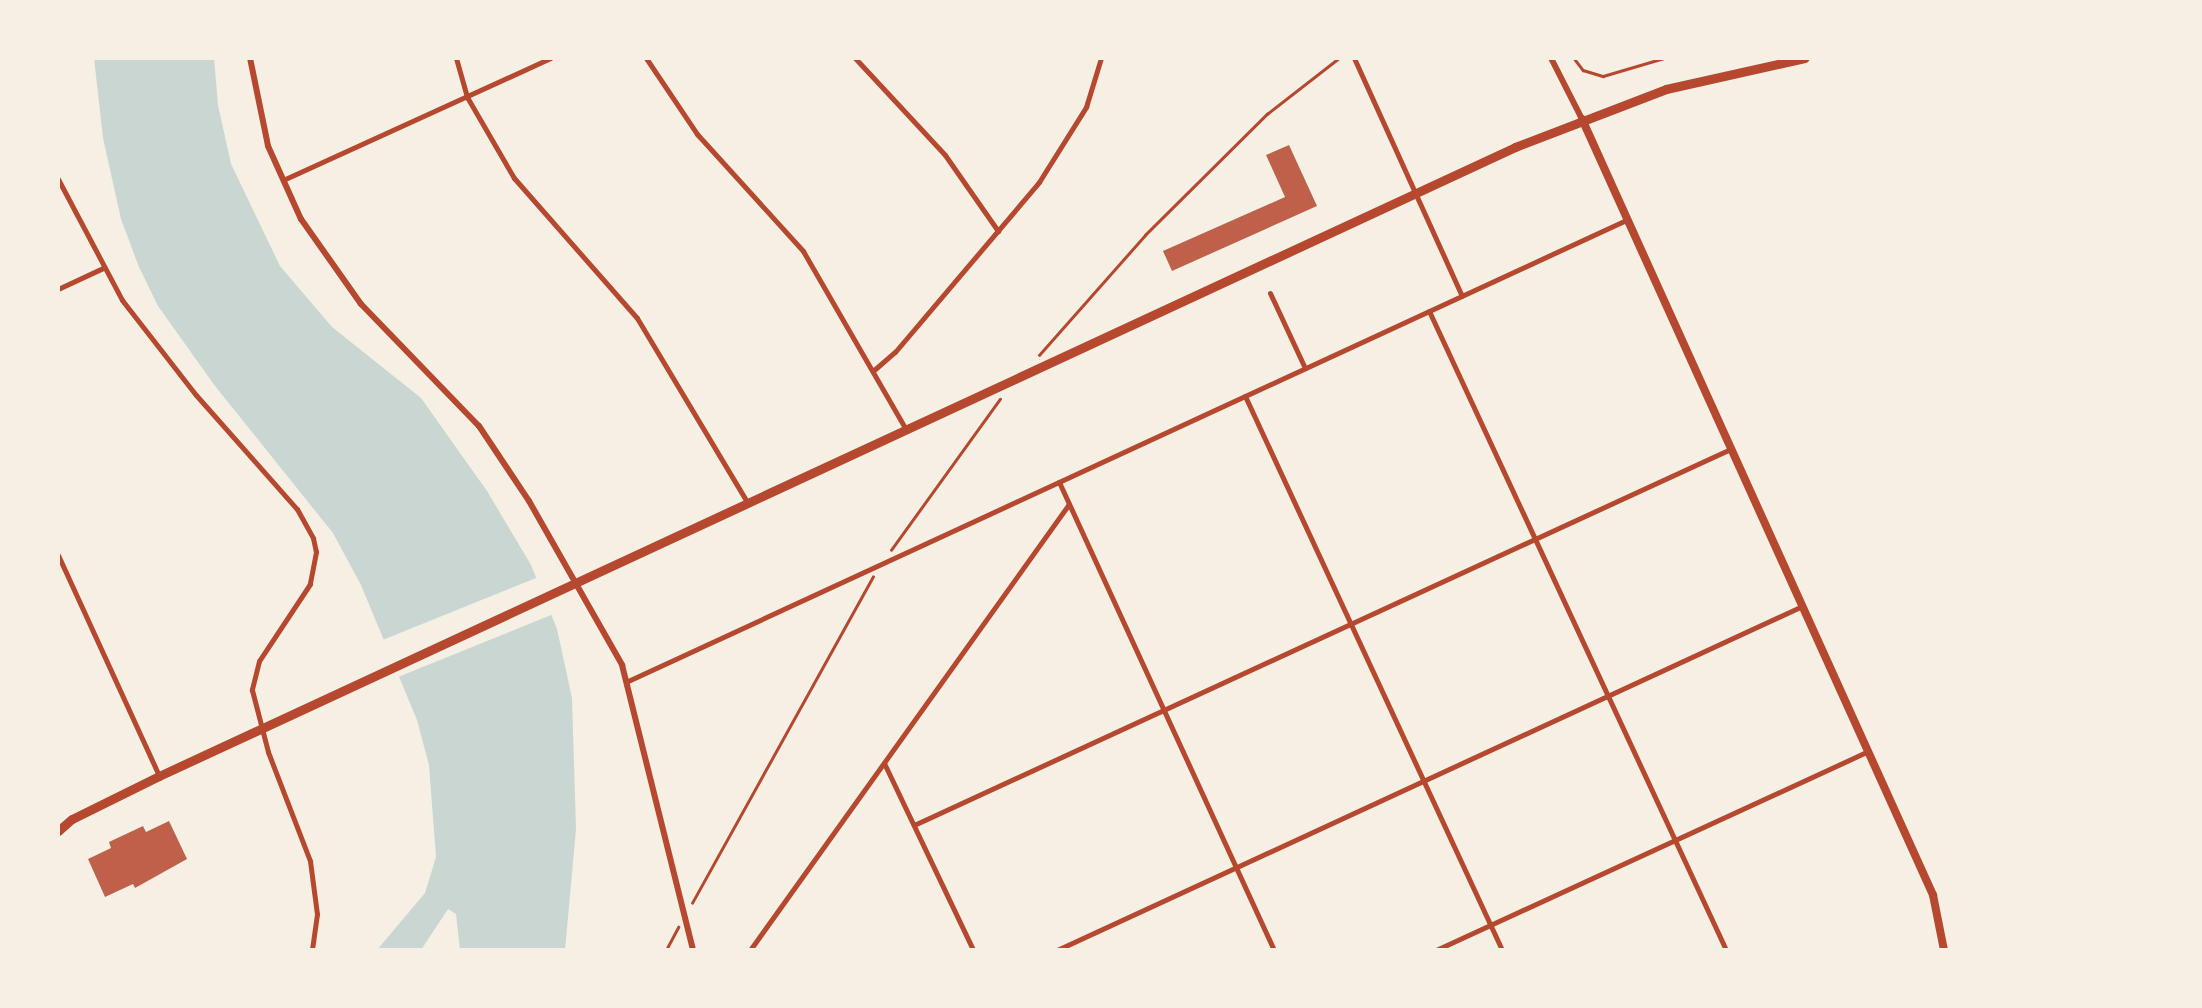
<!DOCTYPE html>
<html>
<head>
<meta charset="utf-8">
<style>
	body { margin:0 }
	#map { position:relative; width:2202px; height:1008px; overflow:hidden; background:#f6efe4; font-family:Figtree,sans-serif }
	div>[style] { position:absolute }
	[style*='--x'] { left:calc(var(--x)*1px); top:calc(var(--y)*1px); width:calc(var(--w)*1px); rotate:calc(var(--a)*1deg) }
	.water>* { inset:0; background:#c9d6d2 }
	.pier>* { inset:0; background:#f6efe4; transform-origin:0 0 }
	.building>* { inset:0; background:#bf614a }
	.path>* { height:2.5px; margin:-1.25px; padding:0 1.25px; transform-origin:1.25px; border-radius:1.25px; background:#b5482f }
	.minor>* { height:5px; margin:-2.5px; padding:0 2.5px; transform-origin:2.5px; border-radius:2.5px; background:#b5482f }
	.tertiary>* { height:6px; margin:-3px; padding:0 3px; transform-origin:3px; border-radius:3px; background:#b5482f }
	.secondary>* { height:8px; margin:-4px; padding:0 4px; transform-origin:4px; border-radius:4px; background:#b5482f }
	.primary>* { height:9px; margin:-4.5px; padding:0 4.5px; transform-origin:4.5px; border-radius:4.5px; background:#b5482f }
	span { translate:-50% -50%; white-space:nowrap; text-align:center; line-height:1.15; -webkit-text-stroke:10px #f6efe4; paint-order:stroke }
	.frame { position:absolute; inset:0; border:60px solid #f6efe4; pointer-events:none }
</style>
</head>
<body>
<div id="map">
	<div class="water">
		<div style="clip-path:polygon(94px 58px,214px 58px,218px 105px,231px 164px,280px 266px,332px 327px,421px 398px,487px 491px,531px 565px,557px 629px,572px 698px,576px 829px,565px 950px,460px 950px,456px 914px,448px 909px,421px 950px,377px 950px,425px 893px,436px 857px,429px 765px,417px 720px,361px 585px,333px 533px,215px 386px,158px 306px,139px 267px,121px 219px,103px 138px)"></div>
	</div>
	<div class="pier">
		<div style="left:541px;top:576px;width:40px;height:173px;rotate:68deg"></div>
	</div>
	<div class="building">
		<div style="clip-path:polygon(1289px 145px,1317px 206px,1172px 271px,1163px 251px,1285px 197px,1266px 155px)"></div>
		<div style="clip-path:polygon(169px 821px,187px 859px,135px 888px,133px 884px,105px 897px,88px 859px,111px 848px,109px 842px,143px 826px,146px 832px)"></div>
	</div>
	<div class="path">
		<div style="--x:1574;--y:58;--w:15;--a:53"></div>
		<div style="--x:1583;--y:70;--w:21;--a:17"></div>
		<div style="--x:1603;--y:76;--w:64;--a:-16.4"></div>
		<div style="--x:1039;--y:355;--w:160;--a:-48.5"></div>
		<div style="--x:1145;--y:235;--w:172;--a:-44.8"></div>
		<div style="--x:1267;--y:114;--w:91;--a:-37.9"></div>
		<div style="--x:891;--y:550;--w:186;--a:-54.2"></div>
		<div style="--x:692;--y:903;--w:373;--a:-61"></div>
		<div style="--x:666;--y:950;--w:26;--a:-62"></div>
	</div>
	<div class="minor">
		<div style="--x:456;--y:58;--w:41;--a:74.2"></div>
		<div style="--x:467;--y:97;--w:94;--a:59.9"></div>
		<div style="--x:514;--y:178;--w:186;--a:48.7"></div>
		<div style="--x:637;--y:318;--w:214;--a:59.1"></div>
		<div style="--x:646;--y:58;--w:92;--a:56.1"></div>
		<div style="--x:697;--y:134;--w:158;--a:47.8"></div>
		<div style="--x:803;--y:251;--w:204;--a:60"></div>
		<div style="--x:855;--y:58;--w:132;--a:47.1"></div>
		<div style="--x:945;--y:155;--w:93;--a:55.1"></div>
		<div style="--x:1354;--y:58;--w:261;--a:65.6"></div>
		<div style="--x:58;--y:179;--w:137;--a:62.1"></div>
		<div style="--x:122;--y:300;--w:120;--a:52.1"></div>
		<div style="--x:196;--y:395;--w:152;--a:48.5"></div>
		<div style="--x:297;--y:509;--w:33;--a:61"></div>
		<div style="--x:313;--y:538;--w:14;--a:78"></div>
		<div style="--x:316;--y:552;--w:33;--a:101"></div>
		<div style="--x:310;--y:584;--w:92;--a:123.5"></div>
		<div style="--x:259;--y:661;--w:30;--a:104"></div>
		<div style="--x:252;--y:690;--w:64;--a:75.5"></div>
		<div style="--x:268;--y:752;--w:117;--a:68.9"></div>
		<div style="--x:310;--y:861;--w:53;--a:82.5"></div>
		<div style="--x:317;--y:914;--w:36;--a:98"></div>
		<div style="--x:283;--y:180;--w:294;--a:-24.5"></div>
		<div style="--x:58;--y:289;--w:50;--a:-25"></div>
		<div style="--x:1270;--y:293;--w:83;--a:65"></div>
		<div style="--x:1429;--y:311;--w:705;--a:65.07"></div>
		<div style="--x:874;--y:370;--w:28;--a:-41"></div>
		<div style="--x:895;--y:352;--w:223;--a:-49.7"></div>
		<div style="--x:1039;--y:182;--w:89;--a:-57.9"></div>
		<div style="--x:1086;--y:107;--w:51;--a:-73"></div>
		<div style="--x:1245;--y:396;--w:611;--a:65.11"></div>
		<div style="--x:1059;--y:482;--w:515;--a:65.33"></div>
		<div style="--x:58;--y:555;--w:243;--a:65.4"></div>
		<div style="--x:628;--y:681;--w:1099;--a:-24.79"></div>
		<div style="--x:884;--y:763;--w:207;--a:64.5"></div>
		<div style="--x:914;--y:825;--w:896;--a:-24.73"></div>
		<div style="--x:750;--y:950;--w:548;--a:-54.43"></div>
		<div style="--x:1057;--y:950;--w:818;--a:-24.78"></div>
		<div style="--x:1436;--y:950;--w:473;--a:-24.7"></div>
	</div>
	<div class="tertiary">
		<div style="--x:250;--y:58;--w:90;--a:78.4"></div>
		<div style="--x:268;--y:146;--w:80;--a:65.7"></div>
		<div style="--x:301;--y:219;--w:104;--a:54.8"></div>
		<div style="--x:361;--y:304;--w:170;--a:46"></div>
		<div style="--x:479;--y:426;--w:90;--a:56.3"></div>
		<div style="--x:529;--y:501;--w:189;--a:60.4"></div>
		<div style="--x:622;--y:665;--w:294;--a:76"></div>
		<div style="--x:1551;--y:58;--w:68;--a:63.1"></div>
	</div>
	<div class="secondary">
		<div style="--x:1582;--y:119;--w:852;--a:65.66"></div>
		<div style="--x:1933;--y:895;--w:56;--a:78.7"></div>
	</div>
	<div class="primary">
		<div style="--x:58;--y:831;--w:18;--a:-41"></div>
		<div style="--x:72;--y:819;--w:97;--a:-26.3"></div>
		<div style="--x:159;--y:776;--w:1495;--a:-24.88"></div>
		<div style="--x:1515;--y:147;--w:162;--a:-21"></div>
		<div style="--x:1666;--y:89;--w:142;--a:-12.6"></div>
	</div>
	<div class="frame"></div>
</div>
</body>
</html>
